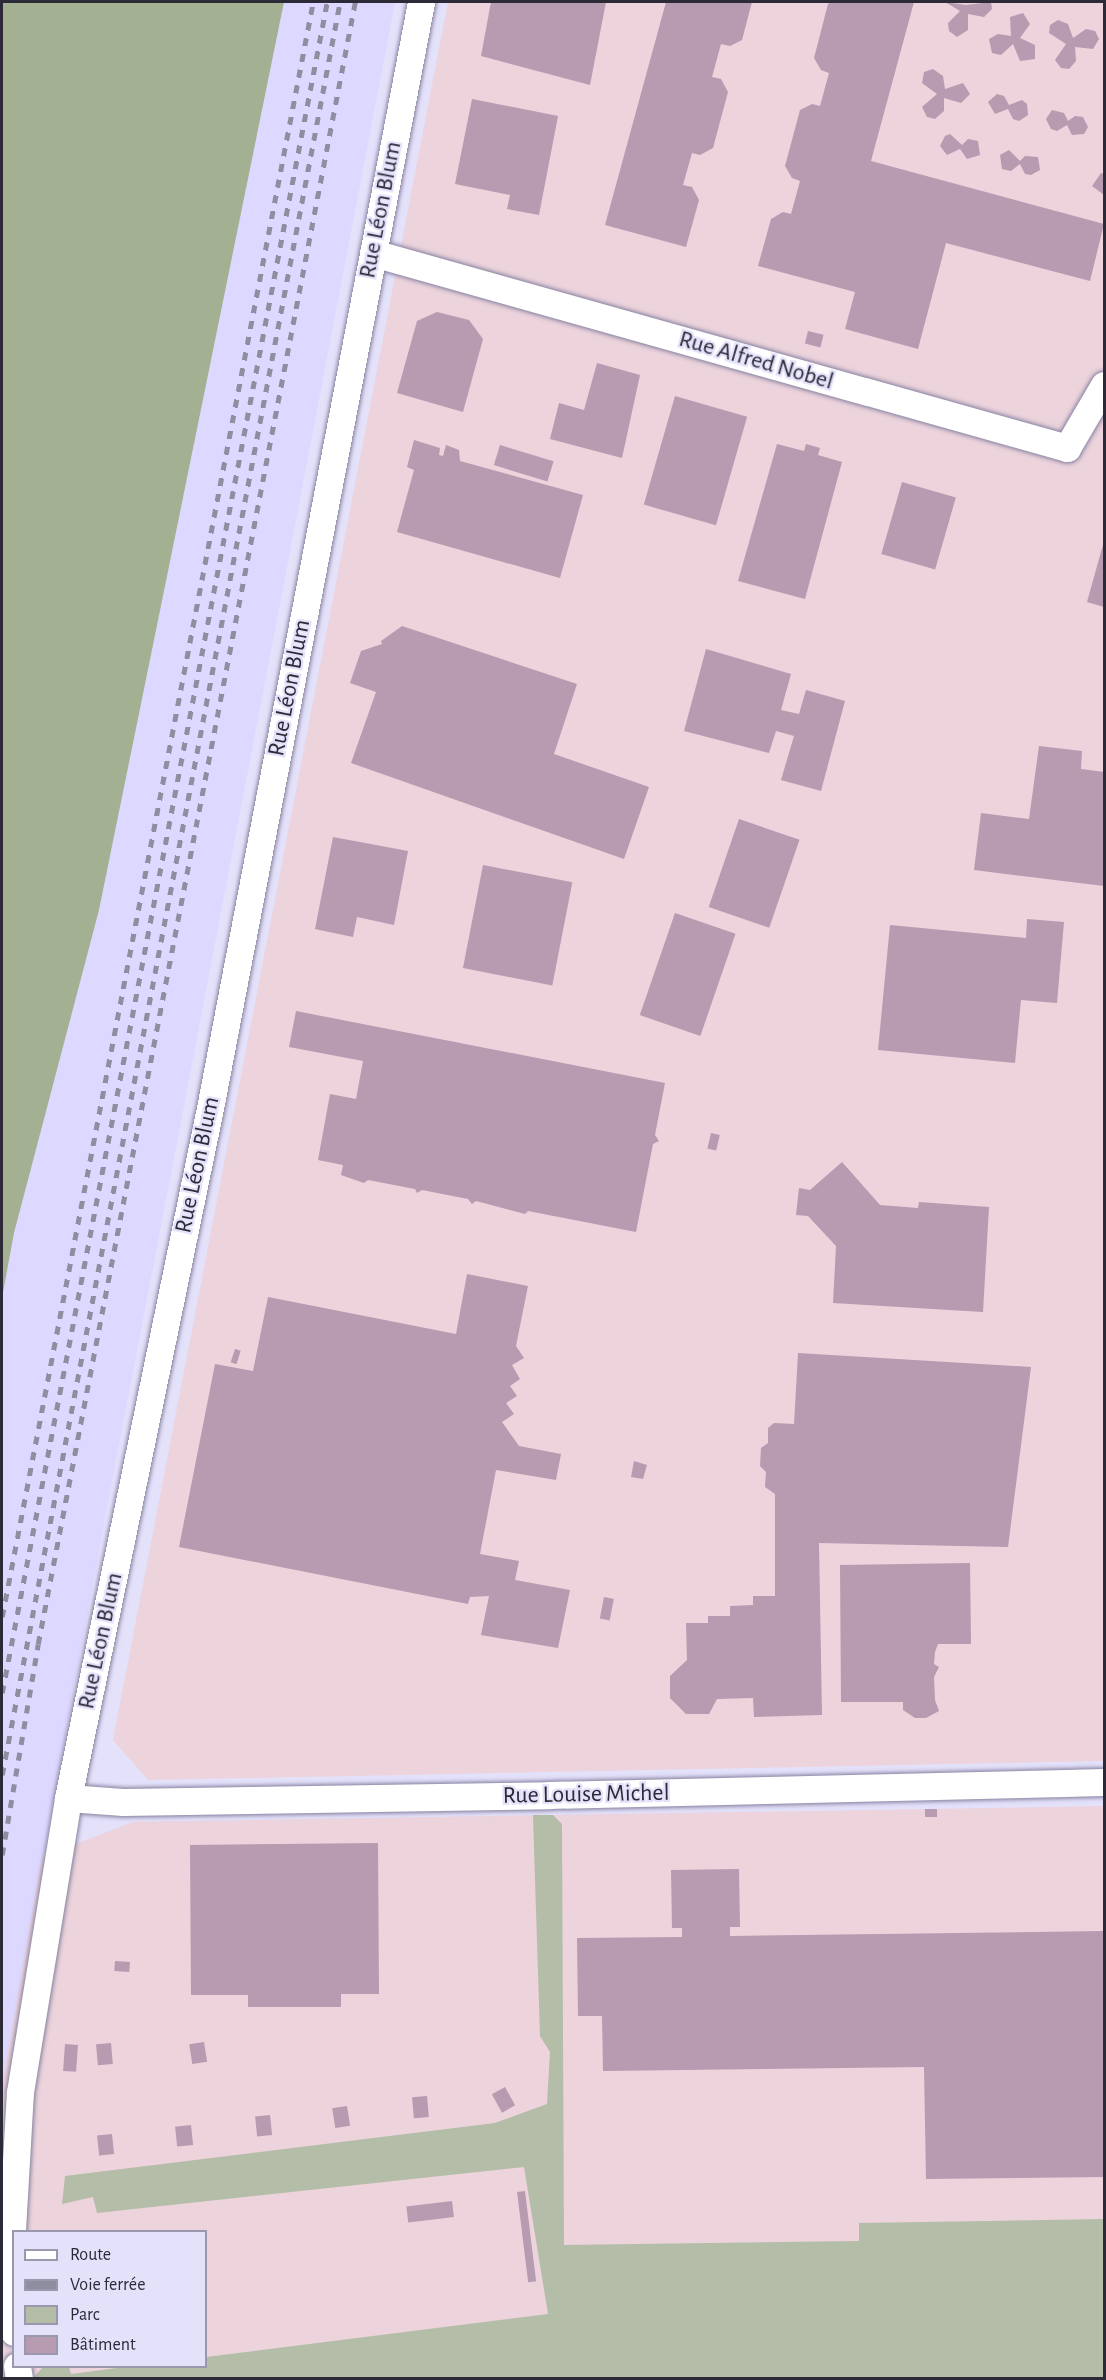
<!DOCTYPE html>
<html>
<head>
<meta charset="utf-8">
<style>
	body { margin:0 }
	#map { position:relative; width:1106px; height:2380px; overflow:hidden; background:#e4e1fb; font-family:"Alegreya Sans",sans-serif }
	div>[style] { position:absolute }
	[style*='--x'] { left:calc(var(--x)*1px); top:calc(var(--y)*1px); width:calc(var(--w)*1px); rotate:calc(var(--a)*1deg) }
	.built>* { inset:0; background:#ddd8ff }
	.industrial>* { inset:0; background:#ecd3dc }
	.green>* { inset:0; background:#b4bda7 }
	.forest>* { inset:0; background:#a3b092 }
	.building>* { inset:0; background:#b69bb1; transform-origin:0 0 }
	.roads { filter:drop-shadow(0 0 2px #8783a0) drop-shadow(0 0 2px #8783a0) }
	.minor>* { height:27px; margin:-13.5px; padding:0 13.5px; transform-origin:13.5px; border-radius:13.5px; background:#fff }
	.rail>* { height:4.5px; margin-top:-2.25px; transform-origin:0; background:repeating-linear-gradient(90deg,#8f8da0 0 8px,transparent 0 16px) }
	span { translate:-50% -50%; white-space:nowrap; text-align:center; line-height:1.15; -webkit-text-stroke:4.5px #e4e1fb; paint-order:stroke }
	.street-label { font-size:24px; color:#2b2a36 }
	.frame { position:absolute; inset:0; border:3px solid #2b2a36; pointer-events:none }
	.legend { position:absolute; left:12px; top:2230px; width:195px; height:138px; box-sizing:border-box; background:#e4e1fb; border:2px solid #9a98ac; margin:0; padding:8px 10px; list-style:none; font-size:18px; color:#2b2a36 }
	.legend li { display:flex; align-items:center; gap:12px; height:30px }
	.legend b { width:30px; border:2px solid #9a98ac }
</style>
</head>
<body>
<div id="map">
	<div class="built">
		<div style="clip-path:polygon(284px 2px,395px 2px,102px 1534px,2px 2086px,2px 1298px,14px 1233px,99px 910px)"></div>
	</div>
	<div class="industrial">
		<div style="clip-path:polygon(448px 2px,1104px 2px,1104px 1761px,148px 1780px,113px 1740px)"></div>
		<div style="clip-path:polygon(evenodd,1104px 1806px,1104px 2378px,2px 2378px,2px 2086px,42px 1857px,133px 1822px,1104px 1806px,14px 2232px,206px 2232px,206px 2366px,14px 2366px,14px 2232px)"></div>
	</div>
	<div class="green">
		<div style="clip-path:polygon(533px 1815px,553px 1815px,562px 1824px,564px 2245px,859px 2241px,859px 2223px,1104px 2219px,1104px 2378px,33px 2378px,43px 2367px,69px 2367px,71px 2374px,132px 2366px,206px 2366px,206px 2357px,548px 2314px,524px 2167px,97px 2213px,93px 2197px,62px 2204px,65px 2176px,495px 2123px,547px 2104px,550px 2052px,540px 2036px)"></div>
	</div>
	<div class="forest">
		<div style="clip-path:polygon(2px 2px,284px 2px,99px 910px,14px 1233px,2px 1298px)"></div>
	</div>
	<div class="building">
		<div style="clip-path:polygon(491px 2px,606px 2px,590px 85px,481px 56px)"></div>
		<div style="clip-path:polygon(666px 2px,752px 2px,742px 40px,730px 46px,721px 44px,712px 77px,721px 79px,728px 92px,713px 148px,700px 155px,692px 153px,683px 185px,692px 187px,699px 200px,686px 247px,605px 225px)"></div>
		<div style="clip-path:polygon(832px 2px,914px 2px,871px 161px,1104px 224px,1090px 281px,946px 243px,918px 349px,845px 329px,855px 292px,758px 266px,771px 219px,783px 212px,791px 214px,800px 181px,792px 178px,785px 166px,800px 110px,812px 104px,820px 106px,829px 73px,821px 70px,814px 58px,828px 4px)"></div>
		<div style="clip-path:polygon(945px 2px,966px 5px,991px 2px,992px 9px,984px 17px,968px 14px,968px 30px,957px 37px,949px 31px,948px 23px,960px 11px)"></div>
		<div style="clip-path:polygon(1023px 13px,1030px 24px,1020px 38px,1035px 45px,1035px 59px,1020px 61px,1013px 44px,1001px 55px,992px 53px,989px 39px,998px 34px,1011px 36px,1010px 17px)"></div>
		<div style="clip-path:polygon(1058px 20px,1068px 24px,1073px 38px,1086px 29px,1095px 31px,1099px 39px,1093px 49px,1075px 47px,1076px 61px,1069px 69px,1061px 68px,1055px 60px,1066px 44px,1049px 33px,1050px 25px)"></div>
		<div style="clip-path:polygon(933px 69px,943px 76px,945px 89px,963px 83px,970px 94px,961px 103px,944px 98px,944px 111px,935px 119px,927px 117px,922px 107px,937px 94px,922px 83px,924px 72px)"></div>
		<div style="clip-path:polygon(997px 94px,1004px 96px,1009px 105px,1022px 100px,1027px 104px,1028px 115px,1019px 121px,1013px 119px,1008px 109px,995px 114px,988px 102px)"></div>
		<div style="clip-path:polygon(472px 99px,558px 116px,539px 215px,507px 209px,510px 195px,455px 184px)"></div>
		<div style="clip-path:polygon(1052px 110px,1064px 113px,1068px 121px,1075px 116px,1083px 117px,1088px 127px,1084px 134px,1072px 135px,1067px 125px,1057px 131px,1051px 129px,1046px 119px)"></div>
		<div style="clip-path:polygon(950px 134px,962px 145px,968px 139px,978px 141px,980px 155px,967px 159px,960px 149px,947px 155px,940px 146px,945px 136px)"></div>
		<div style="clip-path:polygon(1009px 150px,1020px 161px,1025px 156px,1038px 157px,1040px 170px,1031px 175px,1025px 174px,1020px 164px,1011px 171px,1002px 169px,1000px 155px)"></div>
		<div style="clip-path:polygon(1101px 173px,1104px 174px,1104px 195px,1092px 186px)"></div>
		<div style="clip-path:polygon(437px 312px,469px 320px,483px 339px,463px 412px,397px 393px,417px 321px)"></div>
		<div style="left:808px;top:331px;width:16px;height:13px;rotate:14deg"></div>
		<div style="clip-path:polygon(597px 363px,640px 375px,622px 458px,550px 439px,559px 403px,584px 410px)"></div>
		<div style="left:675px;top:396px;width:75px;height:113px;rotate:16deg"></div>
		<div style="clip-path:polygon(414px 440px,440px 448px,439px 455px,443px 456px,446px 445px,459px 450px,460px 461px,583px 495px,560px 578px,397px 532px,414px 470px,407px 467px)"></div>
		<div style="clip-path:polygon(777px 444px,804px 451px,806px 444px,820px 448px,818px 455px,842px 462px,805px 599px,738px 581px)"></div>
		<div style="left:500px;top:445px;width:56px;height:21px;rotate:17deg"></div>
		<div style="left:902px;top:482px;width:56px;height:75px;rotate:16deg"></div>
		<div style="clip-path:polygon(1104px 541px,1104px 607px,1087px 602px)"></div>
		<div style="clip-path:polygon(402px 626px,577px 684px,554px 754px,649px 787px,624px 859px,351px 763px,376px 692px,350px 683px,361px 651px,382px 644px,381px 641px)"></div>
		<div style="clip-path:polygon(706px 649px,791px 674px,781px 710px,799px 714px,806px 690px,845px 701px,821px 791px,781px 780px,794px 736px,776px 731px,769px 753px,684px 731px)"></div>
		<div style="clip-path:polygon(1039px 746px,1082px 751px,1081px 769px,1104px 772px,1104px 886px,974px 870px,981px 813px,1029px 819px)"></div>
		<div style="left:739px;top:819px;width:64px;height:93px;rotate:19deg"></div>
		<div style="clip-path:polygon(333px 837px,408px 851px,394px 925px,357px 917px,353px 937px,315px 929px)"></div>
		<div style="left:483px;top:865px;width:91px;height:105px;rotate:11deg"></div>
		<div style="left:675px;top:913px;width:64px;height:108px;rotate:19deg"></div>
		<div style="clip-path:polygon(1027px 919px,1064px 922px,1057px 1003px,1021px 1000px,1015px 1063px,878px 1050px,890px 925px,1026px 938px)"></div>
		<div style="clip-path:polygon(296px 1011px,665px 1083px,655px 1135px,659px 1141px,653px 1144px,636px 1232px,528px 1211px,525px 1214px,476px 1201px,472px 1204px,468px 1199px,422px 1190px,417px 1193px,415px 1189px,368px 1180px,364px 1183px,341px 1175px,343px 1165px,318px 1160px,330px 1094px,356px 1099px,363px 1061px,289px 1047px)"></div>
		<div style="left:711px;top:1133px;width:9px;height:16px;rotate:13deg"></div>
		<div style="clip-path:polygon(842px 1162px,880px 1205px,918px 1208px,919px 1202px,989px 1207px,983px 1312px,833px 1303px,836px 1246px,808px 1216px,796px 1215px,799px 1188px,810px 1190px)"></div>
		<div style="clip-path:polygon(467px 1274px,528px 1286px,516px 1346px,524px 1358px,512px 1365px,520px 1379px,510px 1386px,517px 1396px,506px 1403px,514px 1414px,502px 1422px,519px 1446px,561px 1454px,556px 1480px,496px 1470px,480px 1554px,519px 1561px,515px 1580px,570px 1590px,558px 1648px,481px 1635px,489px 1596px,470px 1597px,468px 1604px,179px 1547px,215px 1364px,253px 1371px,268px 1297px,456px 1334px)"></div>
		<div style="left:235px;top:1349px;width:6px;height:14px;rotate:18deg"></div>
		<div style="clip-path:polygon(798px 1353px,1031px 1367px,1008px 1547px,819px 1543px,822px 1715px,754px 1717px,753px 1698px,717px 1699px,709px 1714px,686px 1714px,670px 1698px,670px 1676px,687px 1660px,686px 1623px,708px 1623px,708px 1616px,730px 1616px,730px 1606px,753px 1605px,753px 1596px,775px 1596px,775px 1494px,765px 1487px,766px 1472px,760px 1466px,761px 1448px,768px 1443px,768px 1428px,774px 1423px,794px 1424px)"></div>
		<div style="clip-path:polygon(634px 1461px,647px 1465px,643px 1479px,631px 1477px)"></div>
		<div style="clip-path:polygon(970px 1563px,971px 1644px,938px 1644px,935px 1652px,934px 1664px,939px 1667px,934px 1677px,935px 1700px,939px 1711px,926px 1718px,915px 1718px,903px 1710px,903px 1702px,841px 1702px,840px 1565px)"></div>
		<div style="left:604px;top:1597px;width:10px;height:22px;rotate:11deg"></div>
		<div style="left:925px;top:1809px;width:12px;height:8px"></div>
		<div style="clip-path:polygon(378px 1843px,379px 1994px,341px 1994px,341px 2007px,248px 2007px,248px 1995px,191px 1995px,190px 1845px)"></div>
		<div style="clip-path:polygon(739px 1869px,740px 1927px,730px 1927px,730px 1936px,1104px 1931px,1104px 2177px,926px 2179px,924px 2067px,603px 2071px,602px 2016px,578px 2016px,577px 1938px,682px 1937px,682px 1928px,672px 1928px,671px 1870px)"></div>
		<div style="left:115px;top:1961px;width:15px;height:10px;rotate:4deg"></div>
		<div style="left:204px;top:2042px;width:20px;height:15px;rotate:81deg"></div>
		<div style="left:111px;top:2043px;width:21px;height:15px;rotate:85deg"></div>
		<div style="left:65px;top:2044px;width:13px;height:27px;rotate:4deg"></div>
		<div style="left:505px;top:2087px;width:21px;height:15px;rotate:61deg"></div>
		<div style="left:427px;top:2096px;width:21px;height:15px;rotate:85deg"></div>
		<div style="left:347px;top:2106px;width:20px;height:15px;rotate:81deg"></div>
		<div style="left:270px;top:2115px;width:20px;height:15px;rotate:84deg"></div>
		<div style="left:191px;top:2125px;width:20px;height:16px;rotate:84deg"></div>
		<div style="left:112px;top:2134px;width:20px;height:15px;rotate:84deg"></div>
		<div style="left:525px;top:2191px;width:91px;height:8px;rotate:83deg"></div>
		<div style="left:452px;top:2201px;width:16px;height:46px;rotate:83deg"></div>
	</div>
	<div class="roads">
		<div class="minor">
			<div style="--x:373;--y:253;--w:721;--a:15.69"></div>
			<div style="--x:1067;--y:448;--w:73;--a:-59.6"></div>
			<div style="--x:68;--y:1798;--w:55;--a:4.2"></div>
			<div style="--x:123;--y:1802;--w:426;--a:-0.9"></div>
			<div style="--x:549;--y:1795;--w:555;--a:-1.34"></div>
			<div style="--x:14;--y:2332;--w:50;--a:-95.7"></div>
			<div style="--x:9;--y:2282;--w:190;--a:-86.7"></div>
			<div style="--x:20;--y:2092;--w:298;--a:-80.7"></div>
			<div style="--x:68;--y:1798;--w:710;--a:-78.37"></div>
			<div style="--x:211;--y:1103;--w:1121;--a:-79.2"></div>
			<div style="--x:17;--y:2366;--w:12;--a:81"></div>
		</div>
	</div>
	<div class="rail">
		<div style="--x:2;--y:1617;--w:1645;--a:-79.1"></div>
		<div style="--x:2;--y:1693;--w:1722;--a:-79.12"></div>
		<div style="--x:2;--y:1775;--w:1805;--a:-79.21"></div>
		<div style="--x:2;--y:1855;--w:214;--a:-80.3"></div>
		<div style="--x:38;--y:1644;--w:1672;--a:-79.07"></div>
	</div>
	<div class="street-label">
		<span style="left:381px;top:210px;rotate:-79deg">Rue Léon Blum</span>
		<span style="left:756px;top:361px;rotate:16deg">Rue Alfred Nobel</span>
		<span style="left:290px;top:688px;rotate:-79deg">Rue Léon Blum</span>
		<span style="left:198px;top:1165px;rotate:-78deg">Rue Léon Blum</span>
		<span style="left:101px;top:1641px;rotate:-78deg">Rue Léon Blum</span>
		<span style="left:586px;top:1795px;rotate:-1deg">Rue Louise Michel</span>
	</div>
	<div class="frame"></div>
	<ul class="legend">
	<li><b style="height:8px;background:#fff"></b>Route</li>
	<li><b style="height:8px;background:#8f8da0"></b>Voie ferrée</li>
	<li><b style="height:16px;background:#b4bda7"></b>Parc</li>
	<li><b style="height:16px;background:#b69bb1"></b>Bâtiment</li>
	</ul>
</div>
</body>
</html>
